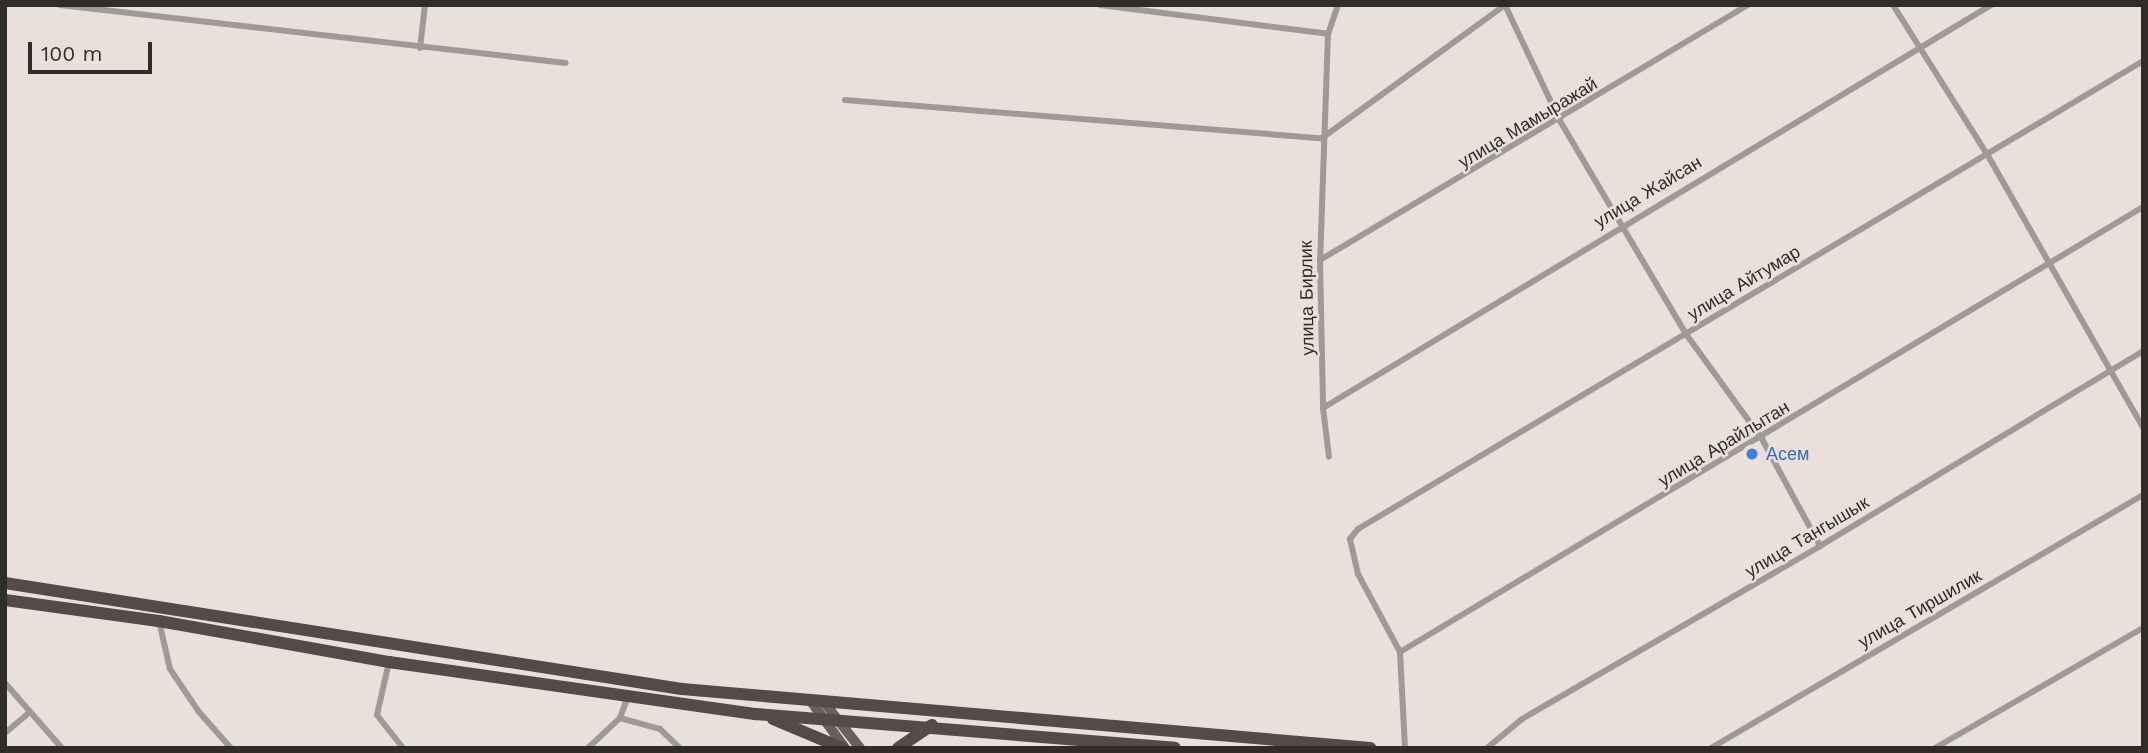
<!DOCTYPE html>
<html>
<head>
<meta charset="utf-8">
<style>
	body { margin:0 }
	#map { position:relative; width:2148px; height:753px; overflow:hidden; background:#eae0db; font-family:"Work Sans",sans-serif }
	div>[style] { position:absolute }
	[style*='--x'] { left:calc(var(--x)*1px); top:calc(var(--y)*1px); width:calc(var(--w)*1px); rotate:calc(var(--a)*1deg) }
	.street>* { height:6px; margin:-3px; padding:0 3px; transform-origin:3px; border-radius:3px; background:#9f9a99 }
	.primary>* { height:10px; margin:-5px; padding:0 5px; transform-origin:5px; border-radius:5px; background:#685f5e }
	.highway>* { height:12px; margin:-6px; padding:0 6px; transform-origin:6px; border-radius:6px; background:#544a49 }
	.dots>* { width:19px; height:19px; translate:-50% -50%; box-sizing:border-box; border:4px solid #eae0db; border-radius:50% }
	span { translate:-50% -50%; white-space:nowrap; text-align:center; line-height:1.15; -webkit-text-stroke:5px #eae0db; paint-order:stroke }
	.street-label { font-size:18px; color:#302c2a }
	.shop-label { font-size:18px; color:#366cbe }
	.left { translate:0 -50%; text-align:left }
	.frame { position:absolute; inset:0; border:7px solid #302c2a; pointer-events:none }
	.scale { position:absolute; left:28px; top:42px; width:124px; height:32px; box-sizing:border-box; border:4px solid #302c2a; border-top:0; padding-left:9px; font-size:21px; line-height:24px; white-space:nowrap; color:#302c2a; -webkit-text-stroke:5px #eae0db; paint-order:stroke }
</style>
</head>
<body>
<div id="map">
	<div class="street">
		<div style="--x:60;--y:5;--w:509;--a:6.54"></div>
		<div style="--x:1100;--y:5;--w:230;--a:7.2"></div>
		<div style="--x:1328;--y:34;--w:31;--a:-71"></div>
		<div style="--x:1893;--y:5;--w:176;--a:57.8"></div>
		<div style="--x:1987;--y:154;--w:315;--a:60.3"></div>
		<div style="--x:1328;--y:34;--w:226;--a:92"></div>
		<div style="--x:1320;--y:260;--w:148;--a:88.8"></div>
		<div style="--x:1323;--y:408;--w:49;--a:83"></div>
		<div style="--x:420;--y:48;--w:43;--a:-83.4"></div>
		<div style="--x:845;--y:100;--w:479;--a:4.6"></div>
		<div style="--x:1322;--y:138;--w:226;--a:-36"></div>
		<div style="--x:1505;--y:5;--w:128;--a:64.6"></div>
		<div style="--x:1560;--y:121;--w:247;--a:59.4"></div>
		<div style="--x:1686;--y:334;--w:130;--a:54.1"></div>
		<div style="--x:1762;--y:439;--w:122;--a:61.5"></div>
		<div style="--x:1320;--y:260;--w:498;--a:-30.8"></div>
		<div style="--x:1323;--y:408;--w:780;--a:-31.1"></div>
		<div style="--x:159;--y:621;--w:49;--a:77.1"></div>
		<div style="--x:170;--y:669;--w:52;--a:56"></div>
		<div style="--x:199;--y:712;--w:48;--a:48.4"></div>
		<div style="--x:1400;--y:652;--w:89;--a:-118.3"></div>
		<div style="--x:1358;--y:574;--w:36;--a:-103"></div>
		<div style="--x:1350;--y:539;--w:13;--a:-51"></div>
		<div style="--x:1358;--y:529;--w:914;--a:-30.8"></div>
		<div style="--x:389;--y:662;--w:54;--a:102.8"></div>
		<div style="--x:377;--y:715;--w:42;--a:51.8"></div>
		<div style="--x:5;--y:683;--w:86;--a:48.8"></div>
		<div style="--x:620;--y:718;--w:41;--a:15.4"></div>
		<div style="--x:660;--y:729;--w:28;--a:44"></div>
		<div style="--x:5;--y:733;--w:33;--a:-40"></div>
		<div style="--x:588;--y:748;--w:44;--a:-43.2"></div>
		<div style="--x:620;--y:718;--w:23;--a:-70"></div>
		<div style="--x:1405;--y:748;--w:96;--a:-93"></div>
		<div style="--x:1400;--y:652;--w:866;--a:-30.92"></div>
		<div style="--x:1487;--y:748;--w:45;--a:-39.6"></div>
		<div style="--x:1522;--y:719;--w:345;--a:-30.1"></div>
		<div style="--x:1820;--y:546;--w:377;--a:-31.1"></div>
		<div style="--x:1711;--y:748;--w:501;--a:-30.36"></div>
		<div style="--x:1935;--y:748;--w:240;--a:-30"></div>
	</div>
	<div class="primary">
		<div style="--x:810;--y:700;--w:59;--a:53.9"></div>
		<div style="--x:823;--y:701;--w:60;--a:51.8"></div>
	</div>
	<div class="highway">
		<div style="--x:5;--y:583;--w:685;--a:8.9"></div>
		<div style="--x:682;--y:689;--w:691;--a:4.9"></div>
		<div style="--x:5;--y:600;--w:155;--a:7.8"></div>
		<div style="--x:159;--y:621;--w:234;--a:10.1"></div>
		<div style="--x:389;--y:662;--w:371;--a:8.1"></div>
		<div style="--x:756;--y:714;--w:420;--a:4.6"></div>
		<div style="--x:773;--y:719;--w:75;--a:22.8"></div>
		<div style="--x:898;--y:748;--w:41;--a:-34.1"></div>
	</div>
	<div class="dots">
		<div style="left:1752px;top:454px;background:#3f7fe0"></div>
	</div>
	<div class="street-label">
		<span style="left:1528px;top:123px;rotate:-31deg">улица Мамыражай</span>
		<span style="left:1648px;top:192px;rotate:-31deg">улица Жайсан</span>
		<span style="left:1744px;top:283px;rotate:-31deg">улица Айтумар</span>
		<span style="left:1307px;top:298px;rotate:-91deg">улица Бирлик</span>
		<span style="left:1724px;top:444px;rotate:-31deg">улица Арайлытан</span>
		<span style="left:1807px;top:537px;rotate:-31deg">улица Тангышык</span>
		<span style="left:1920px;top:609px;rotate:-30deg">улица Тиршилик</span>
	</div>
	<div class="shop-label">
		<span class="left" style="left:1766px;top:454px">Асем</span>
	</div>
	<div class="frame"></div>
	<div class="scale">100 m</div>
</div>
</body>
</html>
